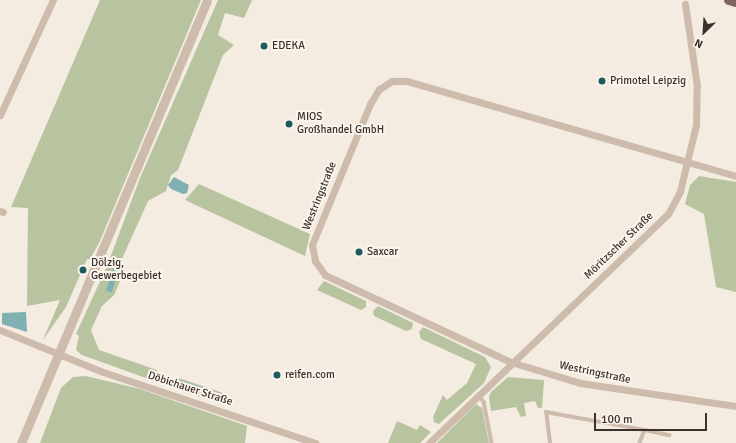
<!DOCTYPE html>
<html>
<head>
<meta charset="utf-8">
<style>
	body { margin:0 }
	#map { position:relative; width:736px; height:443px; overflow:hidden; background:#f4ebe1; font-family:Signika,sans-serif }
	div>[style] { position:absolute }
	[style*='--x'] { left:calc(var(--x)*1px); top:calc(var(--y)*1px); width:calc(var(--w)*1px); rotate:calc(var(--a)*1deg) }
	.green>* { inset:0; background:#b8c4a0 }
	.water>* { inset:0; background:#7fb0b2; transform-origin:0 0 }
	.service>* { height:3.5px; margin:-1.75px; padding:0 1.75px; transform-origin:1.75px; border-radius:1.75px; background:#cdbbac }
	.minor>* { height:7px; margin:-3.5px; padding:0 3.5px; transform-origin:3.5px; border-radius:3.5px; background:#cdbbac }
	.tertiary>* { height:9px; margin:-4.5px; padding:0 4.5px; transform-origin:4.5px; border-radius:4.5px; background:#cdbbac }
	.primary>* { height:10px; margin:-5px; padding:0 5px; transform-origin:5px; border-radius:5px; background:#7d675c }
	.dots>* { width:11px; height:11px; translate:-50% -50%; box-sizing:border-box; border:2px solid #fbf5ee; border-radius:50% }
	span { translate:-50% -50%; white-space:nowrap; text-align:center; line-height:1.15; -webkit-text-stroke:4px #fbf5ee; paint-order:stroke }
	.poi-label { font-size:11px; color:#3b302b }
	.left { translate:0 -50%; text-align:left }
	.street-label { font-size:11px; color:#3b302b }
	.north { position:absolute; left:684px; top:12px; width:40px; height:40px; -webkit-text-stroke:3px #fbf5ee; paint-order:stroke; rotate:205deg; font-size:11px; font-weight:700; line-height:16px; text-align:center; color:#3b302b }
	.north::after { content:''; display:block; margin:auto; width:14px; height:18px; background:#3b302b; clip-path:polygon(50% 0,100% 100%,50% 72%,0 100%) }
	.scale { position:absolute; left:594px; top:413px; width:113px; height:18px; box-sizing:border-box; border:2px solid #3b302b; border-top:0; padding-left:5px; font-size:12px; line-height:14px; white-space:nowrap; color:#3b302b; -webkit-text-stroke:3px #fbf5ee; paint-order:stroke }
</style>
</head>
<body>
<div id="map">
	<div class="green">
		<div style="clip-path:polygon(100px 0,201px 0,99px 243px,90px 259px,87px 259px,66px 307px,43px 340px,60px 300px,27px 306px,28px 208px,11px 207px)"></div>
		<div style="clip-path:polygon(218px 0,252px 0,244px 18px,225px 13px,218px 35px,234px 45px,223px 55px,178px 170px,171px 175px,166px 191px,148px 201px,121px 261px,125px 270px,114px 295px,102px 306px,91px 330px,99px 350px,157px 370px,159px 376px,154px 381px,82px 355px,76px 350px,79px 336px,76px 334px,107px 266px,140px 178px)"></div>
		<div style="clip-path:polygon(699px 176px,736px 182px,736px 292px,716px 287px,704px 214px,685px 204px,690px 185px)"></div>
		<div style="clip-path:polygon(199px 184px,310px 234px,305px 256px,185px 200px)"></div>
		<div style="clip-path:polygon(324px 281px,366px 301px,366px 307px,361px 310px,317px 290px)"></div>
		<div style="clip-path:polygon(378px 306px,413px 323px,412px 329px,406px 331px,374px 316px,373px 311px)"></div>
		<div style="clip-path:polygon(423px 327px,485px 357px,491px 367px,484px 383px,439px 424px,434px 422px,433px 417px,443px 395px,447px 400px,467px 383px,476px 364px,421px 339px,419px 332px)"></div>
		<div style="clip-path:polygon(86px 376px,140px 389px,247px 426px,245px 443px,40px 443px,61px 388px,73px 377px)"></div>
		<div style="clip-path:polygon(508px 377px,544px 380px,542px 408px,538px 408px,535px 401px,524px 403px,526px 416px,521px 417px,516px 407px,491px 411px,489px 397px,491px 392px)"></div>
		<div style="clip-path:polygon(evenodd,179px 378px,223px 393px,225px 403px,222px 404px,176px 389px,179px 378px,180px 380px,203px 388px,202px 394px,178px 386px,180px 380px)"></div>
		<div style="clip-path:polygon(476px 404px,482px 408px,489px 443px,437px 443px)"></div>
		<div style="clip-path:polygon(397px 421px,417px 430px,420px 425px,431px 432px,420px 443px,388px 443px)"></div>
	</div>
	<div class="water">
		<div style="clip-path:polygon(174px 177px,189px 185px,187px 193px,183px 194px,171px 189px,168px 185px)"></div>
		<div style="left:114px;top:266px;width:6px;height:26px;rotate:18deg"></div>
		<div style="clip-path:polygon(26px 312px,27px 332px,2px 324px,2px 313px)"></div>
		<div style="left:180px;top:380px;width:25px;height:6px;rotate:18deg"></div>
	</div>
	<div class="service">
		<div style="--x:479;--y:395;--w:9;--a:54"></div>
		<div style="--x:484;--y:402;--w:42;--a:79"></div>
		<div style="--x:645;--y:430;--w:25;--a:12"></div>
		<div style="--x:550;--y:443;--w:31;--a:-97"></div>
		<div style="--x:546;--y:412;--w:101;--a:10.3"></div>
		<div style="--x:645;--y:430;--w:14;--a:111"></div>
	</div>
	<div class="minor">
		<div style="--x:0;--y:115;--w:127;--a:-65.3"></div>
		<div style="--x:736;--y:176;--w:343;--a:-163.9"></div>
		<div style="--x:406;--y:81;--w:14;--a:180"></div>
		<div style="--x:392;--y:81;--w:15;--a:148"></div>
		<div style="--x:379;--y:89;--w:17;--a:121"></div>
		<div style="--x:370;--y:104;--w:152;--a:112.4"></div>
		<div style="--x:312;--y:245;--w:16;--a:79"></div>
		<div style="--x:315;--y:261;--w:17;--a:54"></div>
		<div style="--x:325;--y:275;--w:205;--a:25.1"></div>
		<div style="--x:511;--y:362;--w:72;--a:16.9"></div>
		<div style="--x:580;--y:383;--w:158;--a:8.4"></div>
		<div style="--x:0;--y:211;--w:3;--a:18"></div>
		<div style="--x:0;--y:330;--w:111;--a:22.2"></div>
		<div style="--x:103;--y:372;--w:224;--a:18.5"></div>
		<div style="--x:429;--y:443;--w:331;--a:-43.8"></div>
		<div style="--x:668;--y:214;--w:26;--a:-62"></div>
		<div style="--x:680;--y:191;--w:68;--a:-76.4"></div>
		<div style="--x:696;--y:125;--w:39;--a:-89"></div>
		<div style="--x:697;--y:86;--w:83;--a:-98.3"></div>
	</div>
	<div class="tertiary">
		<div style="--x:21;--y:443;--w:480;--a:-67.2"></div>
	</div>
	<div class="primary">
		<div style="--x:729;--y:0;--w:7;--a:16"></div>
	</div>
	<div class="dots">
		<div style="left:264px;top:46px;background:#1f5a5e"></div>
		<div style="left:602px;top:81px;background:#1f5a5e"></div>
		<div style="left:289px;top:124px;background:#1f5a5e"></div>
		<div style="left:359px;top:252px;background:#1f5a5e"></div>
		<div style="left:83px;top:270px;background:#1f5a5e"></div>
		<div style="left:277px;top:375px;background:#1f5a5e"></div>
	</div>
	<div class="poi-label">
		<span class="left" style="left:272px;top:46px">EDEKA</span>
		<span class="left" style="left:610px;top:81px">Primotel Leipzig</span>
		<span class="left" style="left:297px;top:124px">MIOS<br>Großhandel GmbH</span>
		<span class="left" style="left:367px;top:252px">Saxcar</span>
		<span class="left" style="left:91px;top:270px">Dölzig,<br>Gewerbegebiet</span>
		<span class="left" style="left:285px;top:375px">reifen.com</span>
	</div>
	<div class="street-label">
		<span style="left:320px;top:196px;rotate:-68deg">Westringstraße</span>
		<span style="left:619px;top:246px;rotate:-44deg">Möritzscher Straße</span>
		<span style="left:595px;top:373px;rotate:12deg">Westringstraße</span>
		<span style="left:190px;top:389px;rotate:18deg">Döbichauer Straße</span>
	</div>
	<div class="north">N</div>
	<div class="scale">100 m</div>
</div>
</body>
</html>
